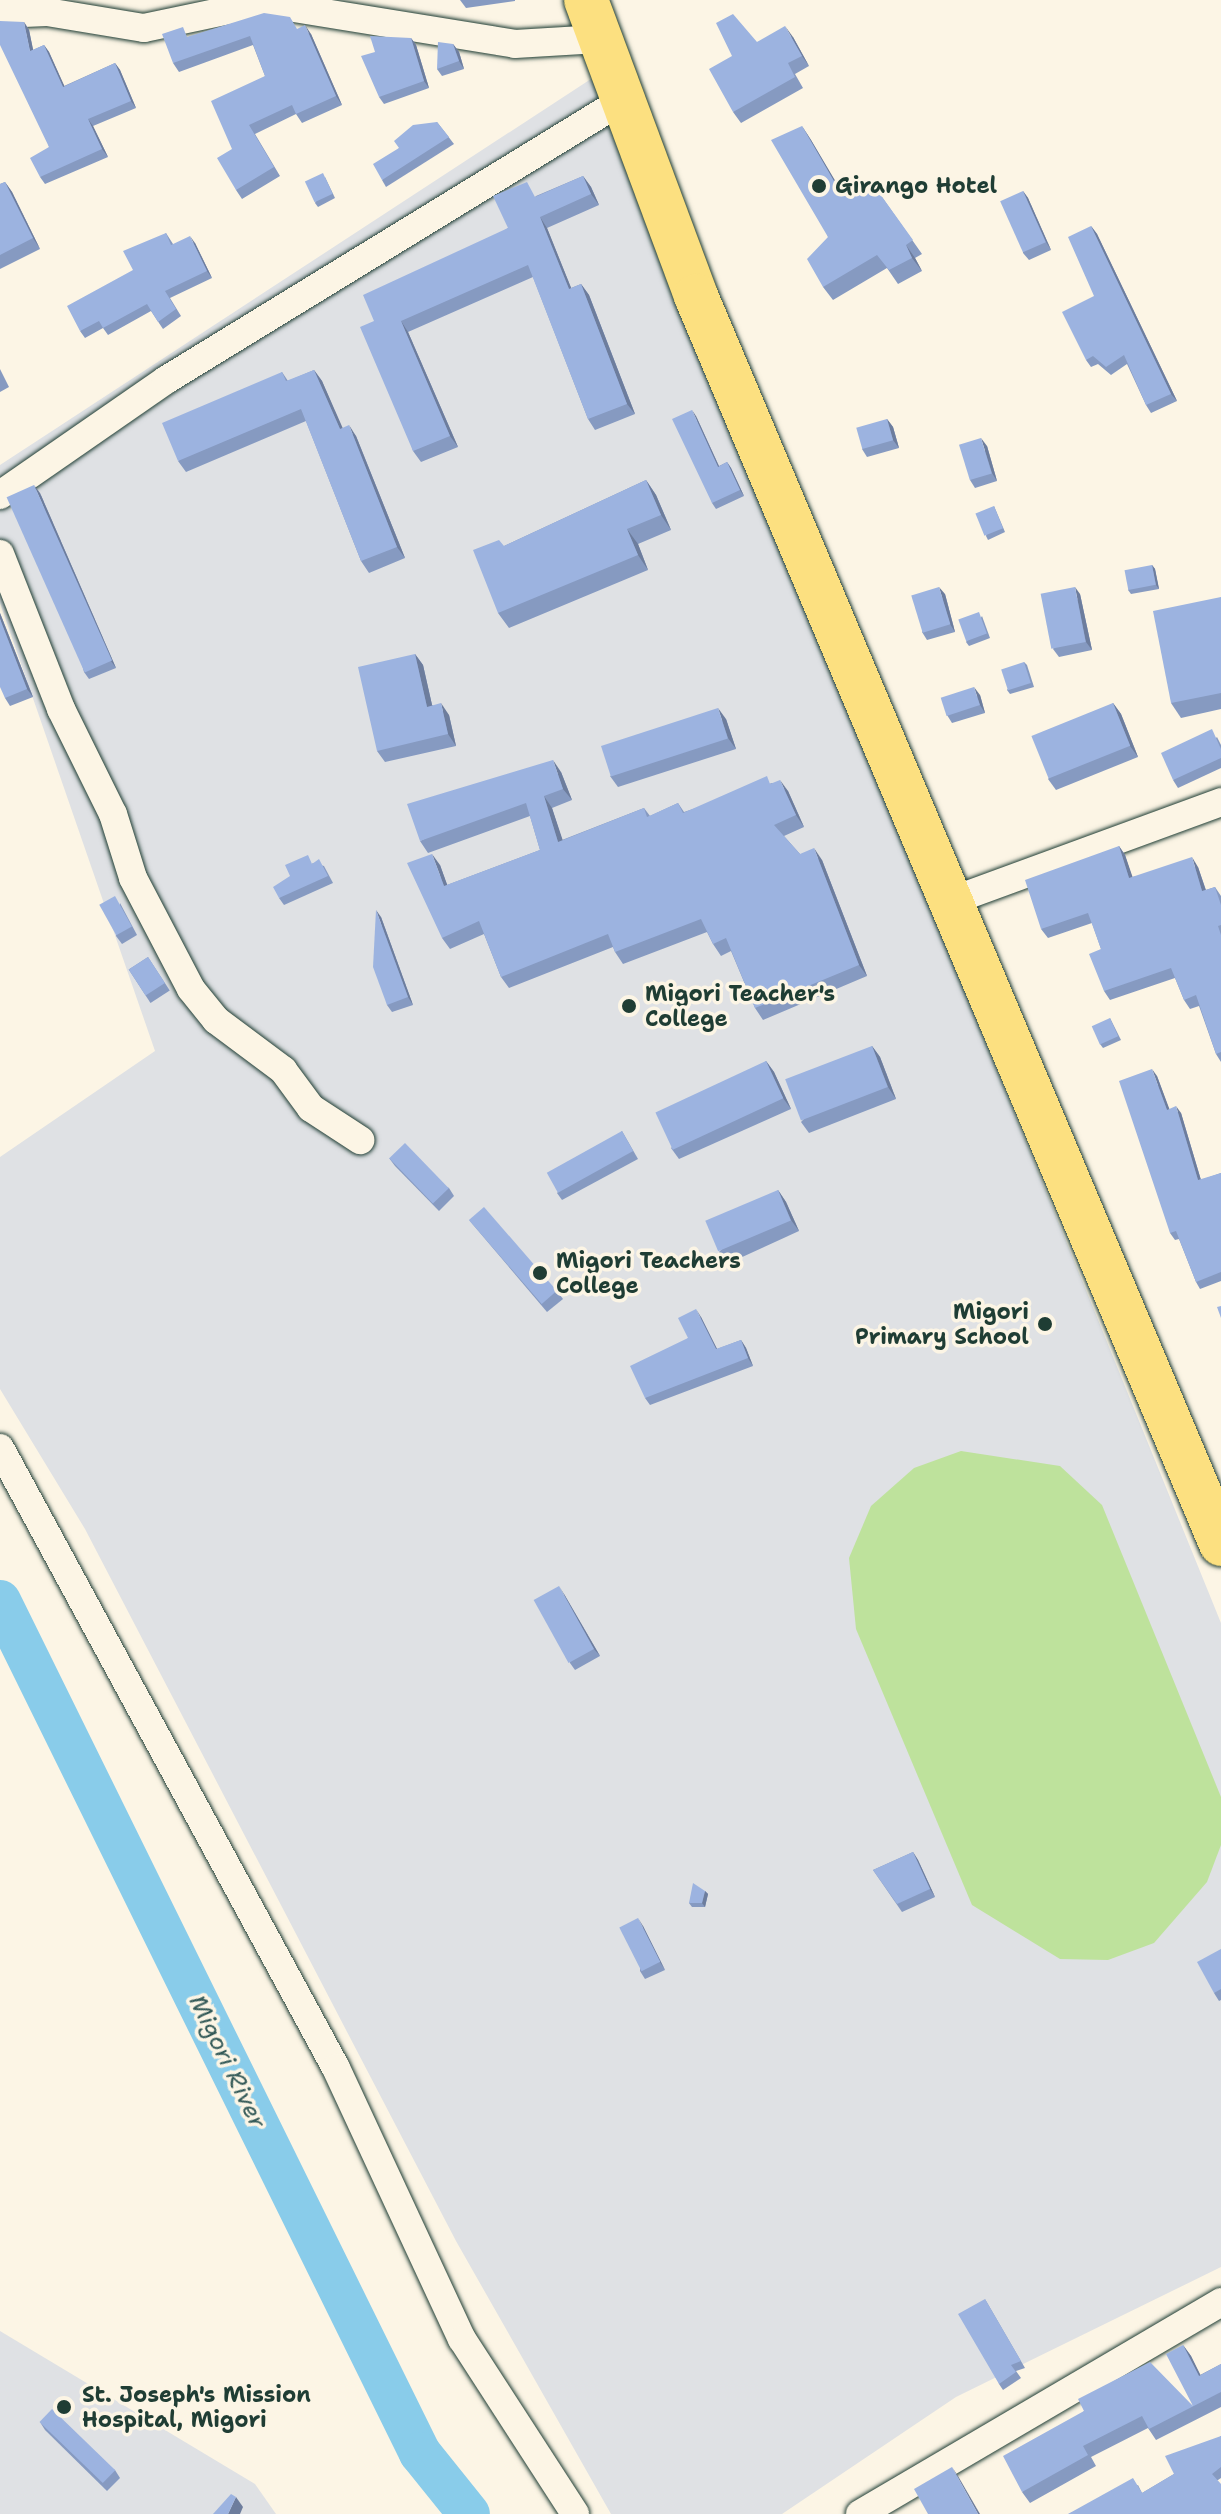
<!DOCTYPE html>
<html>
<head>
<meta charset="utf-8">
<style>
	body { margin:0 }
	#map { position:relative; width:1221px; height:2514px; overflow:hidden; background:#fcf5e5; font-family:"Shantell Sans",sans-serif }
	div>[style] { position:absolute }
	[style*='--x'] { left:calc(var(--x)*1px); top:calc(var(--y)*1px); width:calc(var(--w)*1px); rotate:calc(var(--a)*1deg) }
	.built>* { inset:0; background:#dfe1e4 }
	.green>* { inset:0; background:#bee29c }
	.river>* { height:42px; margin:-21px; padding:0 21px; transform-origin:21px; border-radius:21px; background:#89ccea }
	.roads { filter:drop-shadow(0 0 2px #1f3d34) drop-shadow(0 0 2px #1f3d34) }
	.minor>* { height:28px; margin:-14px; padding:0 14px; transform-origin:14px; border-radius:14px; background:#fcf5e5 }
	.trunk>* { height:44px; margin:-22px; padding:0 22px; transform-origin:22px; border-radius:22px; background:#fce080 }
	.wall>* { inset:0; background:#869ac1; transform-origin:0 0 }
	.shaded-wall>* { inset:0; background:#6d7d9d }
	.building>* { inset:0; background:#9cb3e0; transform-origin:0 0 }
	.dots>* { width:22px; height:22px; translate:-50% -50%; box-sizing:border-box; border:4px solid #fcf5e5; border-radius:50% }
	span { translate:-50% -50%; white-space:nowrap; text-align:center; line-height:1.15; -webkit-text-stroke:7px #fcf5e5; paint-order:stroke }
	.poi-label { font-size:22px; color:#1f3d34; font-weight:700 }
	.left { translate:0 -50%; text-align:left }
	.right { translate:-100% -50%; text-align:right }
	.water-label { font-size:24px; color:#345a58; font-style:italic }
</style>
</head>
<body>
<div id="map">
	<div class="built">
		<div style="clip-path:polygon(594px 77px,1221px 1623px,1221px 2267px,956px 2397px,782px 2514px,611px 2514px,456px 2241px,85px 1529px,0 1389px,0 1157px,155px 1051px,0 603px,0 465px)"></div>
		<div style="clip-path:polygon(0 2331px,255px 2484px,276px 2514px,0 2514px)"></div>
	</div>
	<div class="green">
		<div style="clip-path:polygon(961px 1451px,1060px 1466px,1102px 1505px,1221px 1797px,1221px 1845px,1207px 1882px,1154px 1943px,1108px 1960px,1060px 1959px,972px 1905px,856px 1629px,849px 1558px,871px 1506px,914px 1468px)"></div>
	</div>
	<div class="river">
		<div style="--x:0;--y:1601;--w:950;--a:63.76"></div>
		<div style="--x:420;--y:2453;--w:78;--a:51.2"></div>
	</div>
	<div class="roads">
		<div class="minor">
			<div style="--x:0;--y:14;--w:47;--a:-2.4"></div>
			<div style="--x:47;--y:12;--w:98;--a:9.4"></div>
			<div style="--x:144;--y:28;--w:122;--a:-11.9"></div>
			<div style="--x:263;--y:3;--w:255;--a:9.2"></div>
			<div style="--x:515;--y:44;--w:84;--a:-3.4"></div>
			<div style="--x:0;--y:495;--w:202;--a:-34.7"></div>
			<div style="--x:166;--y:380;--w:536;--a:-31.5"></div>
			<div style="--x:0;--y:554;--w:167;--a:68.5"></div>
			<div style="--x:61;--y:709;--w:117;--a:63.7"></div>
			<div style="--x:113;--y:814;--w:67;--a:72.6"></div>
			<div style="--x:133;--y:878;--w:125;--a:62.4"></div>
			<div style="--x:191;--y:989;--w:40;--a:51"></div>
			<div style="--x:216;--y:1020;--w:84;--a:36.7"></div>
			<div style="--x:283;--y:1070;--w:47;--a:53.6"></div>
			<div style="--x:311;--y:1108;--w:59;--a:33.1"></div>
			<div style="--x:951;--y:901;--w:288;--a:-20.1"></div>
			<div style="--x:0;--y:1448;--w:705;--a:61.55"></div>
			<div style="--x:336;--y:2068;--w:299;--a:65.1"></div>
			<div style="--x:462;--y:2339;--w:208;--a:57.1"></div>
			<div style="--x:860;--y:2514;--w:419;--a:-30.4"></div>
		</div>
		<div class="trunk">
			<div style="--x:586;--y:0;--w:316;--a:69.6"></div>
			<div style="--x:696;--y:296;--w:1354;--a:67.18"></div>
		</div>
	</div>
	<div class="wall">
		<div style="clip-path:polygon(460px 0,515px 0,515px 1px,466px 8px)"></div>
		<div style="clip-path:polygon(24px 22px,29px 30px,33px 50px,44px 45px,49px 52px,64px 86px,115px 63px,120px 70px,136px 108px,93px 126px,108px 157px,45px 184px,40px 177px,49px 147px)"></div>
		<div style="clip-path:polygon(298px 29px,311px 34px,342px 105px,302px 123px,296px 114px,255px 134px,280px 176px,242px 199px,236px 190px,232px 149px,265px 76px,253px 45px,179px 72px,173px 63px,190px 36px)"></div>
		<div style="clip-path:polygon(793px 37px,809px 66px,795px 74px,803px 88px,741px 123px,733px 112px,757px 42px)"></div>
		<div style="clip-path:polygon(411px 38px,416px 45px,429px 88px,384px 104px,379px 97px)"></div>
		<div style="clip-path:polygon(453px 44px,459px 52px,464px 69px,442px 76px,437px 69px)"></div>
		<div style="clip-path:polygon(437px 122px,454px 144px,386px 187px,382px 180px,399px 148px)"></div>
		<div style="clip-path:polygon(802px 126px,811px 140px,843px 195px,870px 180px,922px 254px,915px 258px,922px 271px,898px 284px,887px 268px,833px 300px,823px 287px,828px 237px)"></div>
		<div style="clip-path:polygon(583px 176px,591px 187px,599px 205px,547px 228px,571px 288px,581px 284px,589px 295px,635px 414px,595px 430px,588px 419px,533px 277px,408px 332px,458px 447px,421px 462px,413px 451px,374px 321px,508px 228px,536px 196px)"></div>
		<div style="clip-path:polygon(325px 177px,335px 198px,318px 207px,315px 203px)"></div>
		<div style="clip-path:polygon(5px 182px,12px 192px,40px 249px,0 269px,0 184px)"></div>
		<div style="clip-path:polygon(1023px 191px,1028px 198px,1051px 250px,1029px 260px,1023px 253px)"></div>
		<div style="clip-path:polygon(1091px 226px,1097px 234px,1177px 401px,1151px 413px,1146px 405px,1127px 364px,1111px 375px,1098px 364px,1091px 367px,1086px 360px,1094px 296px)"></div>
		<div style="clip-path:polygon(166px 233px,173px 244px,195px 243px,212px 278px,170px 298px,181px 316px,163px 329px,151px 311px,108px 335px,103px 328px,85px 338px,80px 331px)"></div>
		<div style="clip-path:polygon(0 369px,9px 387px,0 392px)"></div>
		<div style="clip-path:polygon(314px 370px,322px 381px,342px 428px,356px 436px,405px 558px,369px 573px,361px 561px,306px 421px,186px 472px,178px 461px,282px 372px,288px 381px)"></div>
		<div style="clip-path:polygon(696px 416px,719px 466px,727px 462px,731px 468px,744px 496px,716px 509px,712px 503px)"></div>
		<div style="clip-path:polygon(887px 419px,893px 427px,899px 448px,867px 457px,862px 449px)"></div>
		<div style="clip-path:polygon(987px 446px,997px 481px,975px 488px,970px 480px)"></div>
		<div style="clip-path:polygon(646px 480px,656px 495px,671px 530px,638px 544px,648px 570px,509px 628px,498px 613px,504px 546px)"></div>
		<div style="clip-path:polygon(40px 493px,116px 668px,89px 679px,84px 672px)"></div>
		<div style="clip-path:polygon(994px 506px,1005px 532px,988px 540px,986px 536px)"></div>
		<div style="clip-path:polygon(1152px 565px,1155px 569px,1159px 589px,1131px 594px,1128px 590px)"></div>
		<div style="clip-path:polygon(945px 594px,955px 632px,927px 640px,922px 632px)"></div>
		<div style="clip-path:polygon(1080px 594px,1092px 650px,1059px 657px,1053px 649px)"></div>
		<div style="clip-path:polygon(1221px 597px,1221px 709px,1181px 718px,1171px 703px)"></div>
		<div style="clip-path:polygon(0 613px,33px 697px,10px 706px,5px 698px)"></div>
		<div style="clip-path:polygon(982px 616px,990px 638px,969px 646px,966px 642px)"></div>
		<div style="clip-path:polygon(415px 654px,423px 665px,432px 705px,449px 715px,456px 746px,385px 762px,377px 751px)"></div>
		<div style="clip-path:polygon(1024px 662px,1027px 665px,1034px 687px,1010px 694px,1007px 690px)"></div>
		<div style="clip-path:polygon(980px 695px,985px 713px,952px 723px,947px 715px)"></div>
		<div style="clip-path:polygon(1113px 703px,1121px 714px,1138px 757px,1056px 790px,1048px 779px)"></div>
		<div style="clip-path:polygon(726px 719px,736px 749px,618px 787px,610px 776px)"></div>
		<div style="clip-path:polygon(1217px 737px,1221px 745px,1221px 768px,1178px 788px,1173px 780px)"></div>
		<div style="clip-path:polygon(561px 772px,572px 800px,552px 808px,562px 840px,644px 808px,650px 816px,678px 803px,684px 812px,772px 783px,788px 791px,804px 827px,784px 836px,800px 854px,822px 860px,867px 976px,763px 1020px,755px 1008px,731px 951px,721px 956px,713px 944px,707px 932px,623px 964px,615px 952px,613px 947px,509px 988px,501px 977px,484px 934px,450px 949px,442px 938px,440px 865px,447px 885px,540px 850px,530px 816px,428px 853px,420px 841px)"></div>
		<div style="clip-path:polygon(1119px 846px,1125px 855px,1132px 877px,1198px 867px,1206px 890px,1215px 887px,1221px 896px,1221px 1062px,1216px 1054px,1199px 1006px,1190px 1009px,1184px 1000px,1175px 978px,1110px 1000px,1104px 991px,1101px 949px,1092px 923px,1048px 938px,1041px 929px)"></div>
		<div style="clip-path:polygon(313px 863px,324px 866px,333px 883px,284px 905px,279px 898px)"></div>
		<div style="clip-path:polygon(120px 903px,137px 935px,122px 944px,116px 936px)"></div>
		<div style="clip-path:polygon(381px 917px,413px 1005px,392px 1012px,387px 1005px)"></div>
		<div style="left:148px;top:957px;width:40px;height:23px;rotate:57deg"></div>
		<div style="clip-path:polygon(1110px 1018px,1121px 1040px,1103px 1048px,1100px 1044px)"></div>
		<div style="clip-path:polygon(872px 1046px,880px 1057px,896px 1099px,809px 1133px,801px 1122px)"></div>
		<div style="clip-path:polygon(766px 1061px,774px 1072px,791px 1109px,679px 1159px,671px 1148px)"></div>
		<div style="clip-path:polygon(1157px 1076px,1169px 1109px,1181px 1113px,1201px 1180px,1221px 1173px,1221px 1281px,1200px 1289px,1196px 1282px,1179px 1239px,1175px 1240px,1170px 1233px)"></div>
		<div style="clip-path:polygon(622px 1131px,638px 1159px,562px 1200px,557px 1193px)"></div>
		<div style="clip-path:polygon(389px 1158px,449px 1188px,454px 1196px,439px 1211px,395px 1166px)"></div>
		<div style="clip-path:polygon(778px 1190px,786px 1202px,799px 1231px,727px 1264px,719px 1252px)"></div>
		<div style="clip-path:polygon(469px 1220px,557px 1291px,563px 1299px,547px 1312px)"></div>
		<div style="clip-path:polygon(701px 1317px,717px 1349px,741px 1340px,746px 1348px,753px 1366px,650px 1405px,645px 1398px,688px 1338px)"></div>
		<div style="clip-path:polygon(564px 1594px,600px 1656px,575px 1670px,570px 1663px)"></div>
		<div style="clip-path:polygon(913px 1852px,918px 1860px,935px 1897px,902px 1912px,873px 1870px)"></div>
		<div style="clip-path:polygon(705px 1891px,708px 1894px,705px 1907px,692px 1907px,689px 1903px)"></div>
		<div style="clip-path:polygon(643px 1926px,665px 1970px,645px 1979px,640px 1971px)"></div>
		<div style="clip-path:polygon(1221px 1949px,1221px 2000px,1219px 2001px,1214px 1993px)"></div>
		<div style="clip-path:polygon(985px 2299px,1025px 2368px,1016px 2371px,1021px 2378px,1003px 2390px,999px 2384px)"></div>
		<div style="clip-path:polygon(1183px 2345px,1191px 2356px,1200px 2375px,1221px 2364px,1221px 2407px,1156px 2440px,1148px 2428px,1091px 2457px,1096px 2466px,1030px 2503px,1022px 2492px,1084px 2411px,1193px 2406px)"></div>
		<div style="clip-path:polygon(40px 2422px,115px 2470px,120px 2478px,107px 2491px,45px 2430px)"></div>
		<div style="clip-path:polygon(1221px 2436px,1221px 2478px,1218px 2480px,1068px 2514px,1138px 2485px,1142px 2493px,1174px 2474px)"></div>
	</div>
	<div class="shaded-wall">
		<div style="clip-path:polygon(24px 22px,29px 30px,35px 59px,30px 51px)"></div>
		<div style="clip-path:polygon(305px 25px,311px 34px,342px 105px,336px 96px)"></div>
		<div style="clip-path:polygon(785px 26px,793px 37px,809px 66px,802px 56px)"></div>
		<div style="clip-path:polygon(411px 38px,416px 45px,429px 88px,424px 81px)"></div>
		<div style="clip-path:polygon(453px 44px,459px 52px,464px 69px,459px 61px)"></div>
		<div style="clip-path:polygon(44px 45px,49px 52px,68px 94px,63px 87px)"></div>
		<div style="clip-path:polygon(115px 63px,120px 70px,136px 108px,131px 101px)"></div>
		<div style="clip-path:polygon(88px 119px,93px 126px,108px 157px,102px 149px)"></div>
		<div style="clip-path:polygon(802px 126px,811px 140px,852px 209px,842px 195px)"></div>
		<div style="clip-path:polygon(583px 176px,591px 187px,599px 205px,591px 194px)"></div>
		<div style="clip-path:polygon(5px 182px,12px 192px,40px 249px,33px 238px)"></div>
		<div style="clip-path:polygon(1023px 191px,1028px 198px,1051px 250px,1046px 242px)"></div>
		<div style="clip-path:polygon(540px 217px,547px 228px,576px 300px,569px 289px)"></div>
		<div style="clip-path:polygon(1091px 226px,1097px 234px,1177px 401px,1171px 394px)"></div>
		<div style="clip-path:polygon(190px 236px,195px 243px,212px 278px,207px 271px)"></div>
		<div style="clip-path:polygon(906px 245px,915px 258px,922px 271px,912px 258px)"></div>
		<div style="clip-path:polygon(581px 284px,589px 295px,635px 414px,627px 404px)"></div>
		<div style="clip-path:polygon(401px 321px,408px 332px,458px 447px,450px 436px)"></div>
		<div style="clip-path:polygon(314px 370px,322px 381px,348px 440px,340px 429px)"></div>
		<div style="clip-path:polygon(692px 410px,696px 416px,722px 473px,718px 467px)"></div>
		<div style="clip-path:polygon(887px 419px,893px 427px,899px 448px,893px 440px)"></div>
		<div style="clip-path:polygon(349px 425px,356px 436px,405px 558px,397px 547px)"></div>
		<div style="clip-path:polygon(981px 438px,987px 446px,997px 481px,992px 473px)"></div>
		<div style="clip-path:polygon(727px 462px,731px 468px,744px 496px,740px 490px)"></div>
		<div style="clip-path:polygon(646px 480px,656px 495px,671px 530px,661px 515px)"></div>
		<div style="clip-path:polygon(34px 485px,40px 493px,116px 668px,111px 661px)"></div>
		<div style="clip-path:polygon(627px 529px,638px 544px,648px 570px,638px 555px)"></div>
		<div style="clip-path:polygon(1152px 565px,1155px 569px,1159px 589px,1156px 585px)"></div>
		<div style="clip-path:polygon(939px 587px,945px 594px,955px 632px,950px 624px)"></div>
		<div style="clip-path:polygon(1075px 587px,1080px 594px,1092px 650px,1086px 642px)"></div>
		<div style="clip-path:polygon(0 613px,33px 697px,27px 689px,0 619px)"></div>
		<div style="clip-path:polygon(415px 654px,423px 665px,435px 718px,427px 707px)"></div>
		<div style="clip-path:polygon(974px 687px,980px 695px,985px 713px,980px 705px)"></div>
		<div style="clip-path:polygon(441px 703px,449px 715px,456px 746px,448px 734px)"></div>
		<div style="clip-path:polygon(1113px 703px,1121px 714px,1138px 757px,1130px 746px)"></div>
		<div style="clip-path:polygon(718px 708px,726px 719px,736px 749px,728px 738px)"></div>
		<div style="clip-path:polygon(553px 760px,561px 772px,572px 800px,563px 789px)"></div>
		<div style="clip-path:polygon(780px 780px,788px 791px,804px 827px,796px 815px)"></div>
		<div style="clip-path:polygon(544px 796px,552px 808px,567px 853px,558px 842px)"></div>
		<div style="clip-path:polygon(1119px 846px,1125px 855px,1136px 887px,1129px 878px)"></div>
		<div style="clip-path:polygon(814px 848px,822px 860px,867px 976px,859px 965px)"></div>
		<div style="clip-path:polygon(432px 854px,440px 865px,452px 898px,444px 886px)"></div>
		<div style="clip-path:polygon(1192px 857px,1198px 867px,1209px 900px,1202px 891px)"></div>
		<div style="clip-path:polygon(376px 910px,381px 917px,413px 1005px,408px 997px)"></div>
		<div style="clip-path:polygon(872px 1046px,880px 1057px,896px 1099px,888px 1087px)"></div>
		<div style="clip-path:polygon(766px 1061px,774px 1072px,791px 1109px,783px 1098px)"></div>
		<div style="clip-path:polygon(1152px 1069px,1157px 1076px,1172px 1116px,1167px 1110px)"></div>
		<div style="clip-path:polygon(1176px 1106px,1181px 1113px,1203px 1187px,1198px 1180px)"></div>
		<div style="clip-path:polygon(778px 1190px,786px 1202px,799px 1231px,791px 1220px)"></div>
		<div style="clip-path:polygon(696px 1309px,701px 1317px,721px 1357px,716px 1349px)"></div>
		<div style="clip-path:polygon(741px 1340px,746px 1348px,753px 1366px,748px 1358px)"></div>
		<div style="clip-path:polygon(559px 1586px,564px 1594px,600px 1656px,594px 1649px)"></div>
		<div style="clip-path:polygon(913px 1852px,918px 1860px,935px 1897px,930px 1889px)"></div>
		<div style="clip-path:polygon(705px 1891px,708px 1894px,705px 1907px,702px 1903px)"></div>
		<div style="clip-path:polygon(638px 1918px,643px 1926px,665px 1970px,660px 1962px)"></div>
		<div style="clip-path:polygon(1183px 2345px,1191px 2356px,1206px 2386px,1199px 2376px)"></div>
		<div style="clip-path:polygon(952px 2467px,958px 2476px,980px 2514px,978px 2514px)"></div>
		<div style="clip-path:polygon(236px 2497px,243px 2507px,240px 2514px,228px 2514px)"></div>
	</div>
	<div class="building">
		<div style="clip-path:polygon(264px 13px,290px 17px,297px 29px,305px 25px,336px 96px,296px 114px,292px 105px,249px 125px,274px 167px,236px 190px,217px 158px,232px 149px,211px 101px,265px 76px,250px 36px,173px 63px,162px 34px,183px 27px,187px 37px)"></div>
		<div style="clip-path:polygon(733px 14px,757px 42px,785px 26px,802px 56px,788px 63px,795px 77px,733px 112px,709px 69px,732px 56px,716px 23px)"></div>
		<div style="clip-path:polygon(0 21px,24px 22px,30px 51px,44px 45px,63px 87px,115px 63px,131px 101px,88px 119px,102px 149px,40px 177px,30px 158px,49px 147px,0 45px)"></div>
		<div style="clip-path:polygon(370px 36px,411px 38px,424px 81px,379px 97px,361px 56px,375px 52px)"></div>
		<div style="clip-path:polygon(438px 42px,453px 44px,459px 61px,437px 69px)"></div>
		<div style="clip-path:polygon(437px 122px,449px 137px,382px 180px,373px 164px,399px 148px,394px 141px,413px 125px)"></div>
		<div style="clip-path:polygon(802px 126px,842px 195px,870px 180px,913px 240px,906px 245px,912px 258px,889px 270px,877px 255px,823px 287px,807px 259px,828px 237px,771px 140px)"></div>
		<div style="left:323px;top:173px;width:23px;height:20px;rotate:65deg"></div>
		<div style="clip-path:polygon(583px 176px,591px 194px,540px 217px,569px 289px,581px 284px,627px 404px,588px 419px,528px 265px,401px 321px,450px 436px,413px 451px,360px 327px,374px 321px,363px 295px,508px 228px,493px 196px,527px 182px,535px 197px)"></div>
		<div style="clip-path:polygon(5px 182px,33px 238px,0 255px,0 184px)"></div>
		<div style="left:1023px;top:191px;width:56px;height:25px;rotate:66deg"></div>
		<div style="clip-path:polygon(1091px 226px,1171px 394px,1146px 405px,1124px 355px,1106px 367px,1093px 356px,1086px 360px,1062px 312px,1094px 296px,1068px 237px)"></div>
		<div style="clip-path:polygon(166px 233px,171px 245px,190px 236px,207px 271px,165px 291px,176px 309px,158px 322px,147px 304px,103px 328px,99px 321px,80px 331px,67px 306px,133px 270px,123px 251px)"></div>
		<div style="clip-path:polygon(314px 370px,340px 429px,349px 425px,397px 547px,361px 561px,301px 409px,178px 461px,162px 423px,282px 372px,286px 381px)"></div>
		<div style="clip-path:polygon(692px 410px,718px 467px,727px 462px,740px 490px,712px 503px,672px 419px)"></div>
		<div style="left:887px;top:419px;width:22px;height:32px;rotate:74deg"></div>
		<div style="left:981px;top:438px;width:37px;height:23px;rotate:73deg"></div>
		<div style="clip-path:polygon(646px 480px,661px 515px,627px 529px,638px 555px,498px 613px,473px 550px,499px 540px,504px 546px)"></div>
		<div style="left:34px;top:485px;width:192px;height:30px;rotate:66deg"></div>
		<div style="left:994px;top:506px;width:24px;height:20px;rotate:68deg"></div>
		<div style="left:1152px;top:565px;width:20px;height:28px;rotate:79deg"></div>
		<div style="left:939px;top:587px;width:39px;height:29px;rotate:73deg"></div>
		<div style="left:1075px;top:587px;width:56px;height:35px;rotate:79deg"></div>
		<div style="clip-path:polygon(1221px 597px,1221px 693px,1171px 703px,1153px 611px)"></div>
		<div style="left:979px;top:612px;width:23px;height:22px;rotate:70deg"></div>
		<div style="clip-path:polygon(0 619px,27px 689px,5px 698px,0 687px)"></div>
		<div style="clip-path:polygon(415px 654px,427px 707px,441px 703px,448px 734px,377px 751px,358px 667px)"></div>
		<div style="left:1024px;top:662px;width:22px;height:24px;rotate:72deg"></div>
		<div style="left:974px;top:687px;width:19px;height:35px;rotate:72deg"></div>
		<div style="left:1113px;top:703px;width:46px;height:88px;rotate:68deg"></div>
		<div style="left:718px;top:708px;width:32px;height:123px;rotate:72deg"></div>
		<div style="clip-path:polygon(1212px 729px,1221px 749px,1221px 758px,1173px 780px,1161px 753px)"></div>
		<div style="clip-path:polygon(553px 760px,563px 789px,544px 796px,558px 842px,644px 808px,647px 817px,678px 803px,683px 813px,767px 776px,770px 784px,780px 780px,796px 815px,774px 825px,800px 854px,814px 848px,859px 965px,755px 1008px,726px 938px,713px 944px,701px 919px,615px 952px,608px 934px,501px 977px,479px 921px,442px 938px,407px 863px,432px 854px,444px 886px,540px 850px,526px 803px,420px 841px,407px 804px)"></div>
		<div style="clip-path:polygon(1119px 846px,1129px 878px,1192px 857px,1202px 891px,1215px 887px,1221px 905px,1221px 925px,1218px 926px,1221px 935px,1221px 1052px,1216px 1054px,1196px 995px,1184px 1000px,1171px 968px,1104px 991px,1089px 954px,1101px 949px,1088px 913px,1041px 929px,1025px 880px)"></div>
		<div style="clip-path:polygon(308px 855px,312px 864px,319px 859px,328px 876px,279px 898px,273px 887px,290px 876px,285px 865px)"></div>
		<div style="left:115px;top:896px;width:35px;height:18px;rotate:61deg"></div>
		<div style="clip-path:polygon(376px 910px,408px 997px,387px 1005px,373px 967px)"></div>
		<div style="left:148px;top:957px;width:31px;height:23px;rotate:57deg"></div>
		<div style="left:1110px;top:1018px;width:20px;height:20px;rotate:66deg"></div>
		<div style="left:872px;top:1046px;width:44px;height:93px;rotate:69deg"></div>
		<div style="left:766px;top:1061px;width:41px;height:122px;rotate:65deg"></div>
		<div style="clip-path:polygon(1152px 1069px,1167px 1110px,1176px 1106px,1198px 1180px,1221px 1173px,1221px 1272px,1196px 1282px,1176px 1231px,1170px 1233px,1119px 1081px)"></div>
		<div style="left:622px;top:1131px;width:23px;height:86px;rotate:61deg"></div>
		<div style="left:405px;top:1143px;width:63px;height:22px;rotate:46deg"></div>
		<div style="left:778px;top:1190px;width:33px;height:79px;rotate:67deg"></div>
		<div style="left:484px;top:1207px;width:111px;height:20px;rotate:49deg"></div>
		<div style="clip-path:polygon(1221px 1306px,1221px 1318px,1217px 1307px)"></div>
		<div style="clip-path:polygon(696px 1309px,716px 1349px,741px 1340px,748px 1358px,645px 1398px,630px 1366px,688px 1338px,678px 1318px)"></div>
		<div style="left:559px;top:1586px;width:72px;height:29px;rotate:61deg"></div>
		<div style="clip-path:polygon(913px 1852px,930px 1889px,897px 1904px,873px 1870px)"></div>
		<div style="clip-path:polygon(693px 1883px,705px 1891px,702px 1903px,689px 1903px)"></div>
		<div style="left:638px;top:1918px;width:49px;height:21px;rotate:63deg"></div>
		<div style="clip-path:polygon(1221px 1949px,1221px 1989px,1214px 1993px,1197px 1962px)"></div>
		<div style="clip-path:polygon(985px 2299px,1021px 2361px,1011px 2365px,1016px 2372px,999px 2384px,958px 2314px)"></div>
		<div style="clip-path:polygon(1183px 2345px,1199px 2376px,1221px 2364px,1221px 2392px,1149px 2429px,1142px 2416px,1083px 2446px,1088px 2455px,1022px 2492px,1003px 2456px,1084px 2411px,1078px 2399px,1150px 2362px,1193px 2406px,1166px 2354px)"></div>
		<div style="left:52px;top:2409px;width:88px;height:18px;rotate:44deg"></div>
		<div style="clip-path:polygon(1221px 2436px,1221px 2467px,1212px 2474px,1221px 2484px,1221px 2514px,1068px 2514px,1133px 2478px,1142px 2493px,1174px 2474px,1165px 2456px)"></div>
		<div style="clip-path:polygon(952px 2467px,978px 2514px,928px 2514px,914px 2489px)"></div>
		<div style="clip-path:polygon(231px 2494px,236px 2497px,228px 2514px,213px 2514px)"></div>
	</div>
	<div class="dots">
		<div style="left:819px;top:186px;background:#1f3d34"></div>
		<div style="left:629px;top:1006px;background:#1f3d34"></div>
		<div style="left:540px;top:1273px;background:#1f3d34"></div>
		<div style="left:1045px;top:1324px;background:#1f3d34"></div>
		<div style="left:64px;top:2407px;background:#1f3d34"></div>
	</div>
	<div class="poi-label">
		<span class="left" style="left:835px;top:186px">Girango Hotel</span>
		<span class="left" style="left:645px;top:1006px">Migori Teacher's<br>College</span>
		<span class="left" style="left:556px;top:1273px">Migori Teachers<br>College</span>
		<span class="right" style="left:1029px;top:1324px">Migori<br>Primary School</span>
		<span class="left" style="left:82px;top:2407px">St. Joseph's Mission<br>Hospital, Migori</span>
	</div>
	<div class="water-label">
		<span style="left:227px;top:2062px;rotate:64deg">Migori River</span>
	</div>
</div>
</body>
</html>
